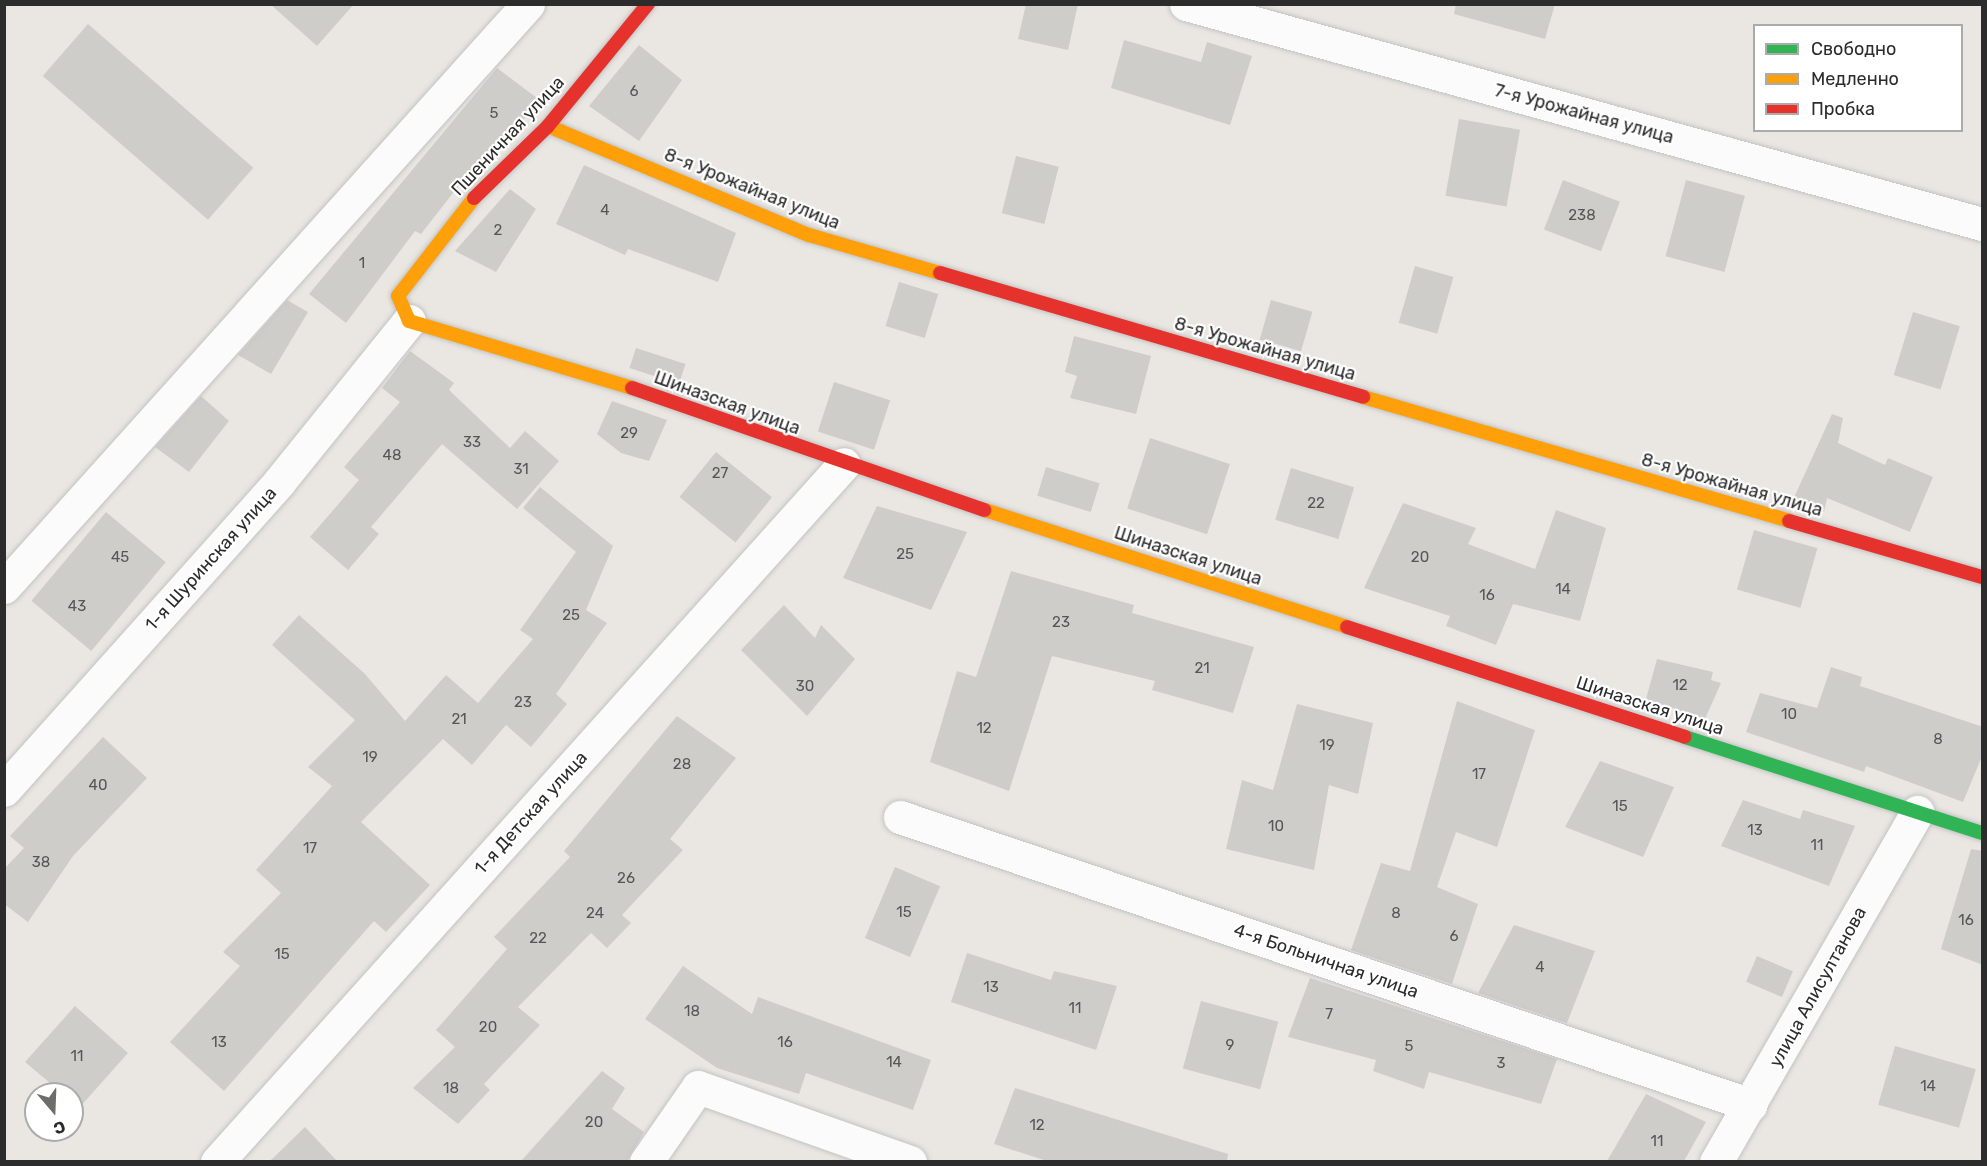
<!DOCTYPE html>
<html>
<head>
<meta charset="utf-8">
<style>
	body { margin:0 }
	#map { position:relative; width:1987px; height:1166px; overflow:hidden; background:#eae7e2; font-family:Rubik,sans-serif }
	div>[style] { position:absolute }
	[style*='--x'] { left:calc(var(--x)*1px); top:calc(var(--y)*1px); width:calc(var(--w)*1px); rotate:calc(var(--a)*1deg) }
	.building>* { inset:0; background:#cfcdc9; transform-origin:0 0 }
	.roads { filter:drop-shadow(0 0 2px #c3c3c3) drop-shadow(0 0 2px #c3c3c3) }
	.street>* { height:33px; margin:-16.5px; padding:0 16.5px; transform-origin:16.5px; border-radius:16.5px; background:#fcfbfb }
	.fast>* { height:14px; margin:-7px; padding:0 7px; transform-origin:7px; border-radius:7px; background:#30b455 }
	.slow>* { height:14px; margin:-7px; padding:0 7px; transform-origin:7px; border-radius:7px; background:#ff9f0a }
	.jam>* { height:14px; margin:-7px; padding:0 7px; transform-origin:7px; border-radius:7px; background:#e5322d }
	span { translate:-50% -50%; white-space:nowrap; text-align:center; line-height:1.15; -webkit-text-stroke:4.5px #fff; paint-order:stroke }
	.number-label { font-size:15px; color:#565655 }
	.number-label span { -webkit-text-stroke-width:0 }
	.street-label { font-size:18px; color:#2c2c2c }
	.frame { position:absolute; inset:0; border:6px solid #2c2c2c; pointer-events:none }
	.legend { position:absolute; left:1753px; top:24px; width:210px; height:108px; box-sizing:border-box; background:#fff; border:2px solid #ababab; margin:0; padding:8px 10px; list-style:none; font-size:18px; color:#2c2c2c }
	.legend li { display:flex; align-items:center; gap:12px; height:30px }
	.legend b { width:30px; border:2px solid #ababab }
	.north { position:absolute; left:24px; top:1082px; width:60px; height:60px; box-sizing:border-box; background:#fff; border:2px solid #ababab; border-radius:50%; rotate:161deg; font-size:16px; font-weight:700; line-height:24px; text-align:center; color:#2c2c2c }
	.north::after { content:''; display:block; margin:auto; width:21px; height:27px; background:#6e6d6c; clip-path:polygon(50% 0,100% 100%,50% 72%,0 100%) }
</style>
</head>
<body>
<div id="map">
	<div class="building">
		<div style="clip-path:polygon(270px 4px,354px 4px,317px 46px)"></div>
		<div style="clip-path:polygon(1026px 4px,1078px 4px,1068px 50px,1018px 39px)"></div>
		<div style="clip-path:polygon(1456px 4px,1555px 4px,1545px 39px,1454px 14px)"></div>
		<div style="left:88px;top:24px;width:219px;height:69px;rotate:41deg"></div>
		<div style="clip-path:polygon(1124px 40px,1201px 62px,1207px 42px,1252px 56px,1230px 125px,1111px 88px)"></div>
		<div style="clip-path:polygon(639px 45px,682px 80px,639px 141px,589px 106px)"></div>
		<div style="clip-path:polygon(497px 68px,541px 101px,453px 193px,421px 234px,415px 231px,346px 323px,309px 294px)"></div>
		<div style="left:1459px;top:119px;width:62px;height:78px;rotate:10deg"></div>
		<div style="left:1016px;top:156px;width:44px;height:59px;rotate:14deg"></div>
		<div style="clip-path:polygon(584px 165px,736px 233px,718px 282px,628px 249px,625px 255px,556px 224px)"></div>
		<div style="left:1563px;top:180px;width:61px;height:53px;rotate:21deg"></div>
		<div style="left:1686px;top:180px;width:61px;height:79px;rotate:15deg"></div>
		<div style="clip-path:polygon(510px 189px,536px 209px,496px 272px,455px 251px)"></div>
		<div style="left:1415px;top:266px;width:40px;height:59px;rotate:16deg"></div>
		<div style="left:899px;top:282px;width:41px;height:46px;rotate:17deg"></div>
		<div style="clip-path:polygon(287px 300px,308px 312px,271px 374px,238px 355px)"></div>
		<div style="left:1271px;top:300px;width:43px;height:41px;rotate:16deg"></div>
		<div style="left:1913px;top:312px;width:49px;height:66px;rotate:17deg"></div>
		<div style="clip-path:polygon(1074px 336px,1151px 356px,1136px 414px,1070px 398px,1077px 376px,1065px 372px)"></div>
		<div style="left:636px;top:348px;width:52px;height:21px;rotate:18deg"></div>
		<div style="clip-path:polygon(410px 351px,454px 383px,449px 390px,510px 448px,525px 431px,559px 461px,517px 509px,442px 444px,371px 527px,379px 534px,348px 570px,310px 537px,359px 480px,344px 467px,400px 402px,382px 388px)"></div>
		<div style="left:834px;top:382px;width:59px;height:52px;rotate:18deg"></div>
		<div style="clip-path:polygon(201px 396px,229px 421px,189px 472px,155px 447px)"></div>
		<div style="clip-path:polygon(612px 401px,667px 420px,649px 461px,621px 453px,597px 434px)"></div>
		<div style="clip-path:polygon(1832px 414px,1843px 418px,1838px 443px,1885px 465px,1888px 458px,1933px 477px,1910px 532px,1827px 498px,1824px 512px,1792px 502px)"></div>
		<div style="left:1150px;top:438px;width:84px;height:74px;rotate:18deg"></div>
		<div style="left:716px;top:452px;width:72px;height:58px;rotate:39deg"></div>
		<div style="left:1046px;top:467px;width:56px;height:30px;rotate:17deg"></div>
		<div style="left:1291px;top:468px;width:66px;height:54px;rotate:17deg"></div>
		<div style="clip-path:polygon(540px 487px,613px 546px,586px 610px,607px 623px,556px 694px,567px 704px,531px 747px,506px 725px,472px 765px,443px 739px,361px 822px,430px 885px,386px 932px,374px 921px,224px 1091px,170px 1042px,240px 966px,223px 952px,281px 893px,256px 870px,332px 786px,308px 767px,355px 720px,272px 645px,299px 615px,365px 674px,405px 721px,446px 675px,478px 703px,533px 639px,520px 630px,576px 552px,523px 508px)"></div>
		<div style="clip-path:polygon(1403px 503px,1476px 528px,1468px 544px,1535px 569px,1556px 510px,1606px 528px,1580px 621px,1513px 604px,1496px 645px,1446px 626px,1450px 616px,1364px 588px)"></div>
		<div style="clip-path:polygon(877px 506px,967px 532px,931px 610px,843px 578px)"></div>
		<div style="left:106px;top:512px;width:78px;height:116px;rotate:40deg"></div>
		<div style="left:1754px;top:530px;width:66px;height:62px;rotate:16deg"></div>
		<div style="clip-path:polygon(1011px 571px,1134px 605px,1132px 613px,1254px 647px,1233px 713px,1152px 690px,1155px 681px,1052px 656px,1009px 791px,930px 762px,957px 671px,976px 677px)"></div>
		<div style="clip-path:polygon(784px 605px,815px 638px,821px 625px,855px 659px,807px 716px,741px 650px)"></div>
		<div style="clip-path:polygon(1657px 659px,1713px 672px,1711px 680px,1721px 683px,1705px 719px,1646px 699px)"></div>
		<div style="clip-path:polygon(1831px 667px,1862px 677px,1860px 686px,1983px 727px,1983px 754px,1963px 802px,1866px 766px,1864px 772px,1746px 732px,1760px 693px,1817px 708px)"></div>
		<div style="clip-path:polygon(1457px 701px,1535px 730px,1497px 847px,1456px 832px,1437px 887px,1478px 904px,1452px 984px,1351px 950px,1381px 863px,1410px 871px)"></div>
		<div style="clip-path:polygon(1297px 704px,1373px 723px,1358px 794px,1329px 785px,1314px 870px,1226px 849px,1242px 780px,1273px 790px)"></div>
		<div style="clip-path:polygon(677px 716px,736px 758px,670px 839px,683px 850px,622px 915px,631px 923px,607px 948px,591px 933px,518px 1007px,540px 1025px,484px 1084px,490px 1090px,458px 1124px,413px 1088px,455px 1047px,436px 1030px,507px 949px,494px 937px,570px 857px,564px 851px)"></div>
		<div style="clip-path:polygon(103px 737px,147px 778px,73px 856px,28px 922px,4px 904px,4px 869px,24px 848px,10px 836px)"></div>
		<div style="clip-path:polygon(1600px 761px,1674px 787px,1643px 857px,1565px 827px)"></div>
		<div style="clip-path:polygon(1743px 800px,1800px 819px,1803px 810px,1855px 826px,1829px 886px,1721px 846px)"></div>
		<div style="clip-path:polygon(1971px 849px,1983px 851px,1983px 965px,1941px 949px)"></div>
		<div style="left:895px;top:867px;width:49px;height:77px;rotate:23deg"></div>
		<div style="clip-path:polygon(1514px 925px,1595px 951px,1567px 1023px,1478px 993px)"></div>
		<div style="clip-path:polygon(967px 953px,1051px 980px,1054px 971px,1117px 986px,1096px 1050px,951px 1002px)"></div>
		<div style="left:1757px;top:956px;width:39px;height:28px;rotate:23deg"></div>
		<div style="clip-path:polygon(683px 966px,752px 1014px,758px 997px,931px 1060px,913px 1110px,806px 1073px,799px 1094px,717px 1068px,645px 1019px)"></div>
		<div style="clip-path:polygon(1310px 978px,1557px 1059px,1541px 1104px,1429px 1072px,1424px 1089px,1373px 1071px,1376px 1060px,1288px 1037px)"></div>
		<div style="left:1201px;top:1001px;width:80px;height:70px;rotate:15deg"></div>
		<div style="clip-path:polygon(75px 1006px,128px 1053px,79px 1108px,72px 1094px,63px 1094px,25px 1062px)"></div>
		<div style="left:1895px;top:1046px;width:84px;height:61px;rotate:16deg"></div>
		<div style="clip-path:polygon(602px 1071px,625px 1088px,612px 1109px,644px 1132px,627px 1161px,521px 1161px)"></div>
		<div style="clip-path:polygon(1015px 1088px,1228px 1154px,1227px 1161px,1047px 1161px,994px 1144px)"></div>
		<div style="clip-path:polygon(1646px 1094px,1706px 1122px,1684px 1161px,1607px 1161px)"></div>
		<div style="clip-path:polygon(305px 1127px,337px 1161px,270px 1161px)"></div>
	</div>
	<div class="roads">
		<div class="street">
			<div style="--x:1186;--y:4;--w:826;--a:15.45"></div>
			<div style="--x:4;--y:587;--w:784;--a:-48.05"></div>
			<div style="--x:4;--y:790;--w:413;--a:-48.2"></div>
			<div style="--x:279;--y:482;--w:207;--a:-51.1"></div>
			<div style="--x:900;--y:817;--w:898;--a:18.7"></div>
			<div style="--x:217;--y:1162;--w:938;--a:-48.07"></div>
			<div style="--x:646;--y:1162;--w:91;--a:-55.3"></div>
			<div style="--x:698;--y:1087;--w:225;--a:19.5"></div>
			<div style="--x:1716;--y:1162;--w:404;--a:-60.1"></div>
		</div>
		<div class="fast">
			<div style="--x:1685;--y:737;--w:312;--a:17.9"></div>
		</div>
		<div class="slow">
			<div style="--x:548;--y:126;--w:283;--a:22.7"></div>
			<div style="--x:809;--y:235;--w:136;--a:16.2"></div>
			<div style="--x:474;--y:198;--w:124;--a:127.8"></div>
			<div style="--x:398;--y:296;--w:27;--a:66"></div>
			<div style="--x:409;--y:321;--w:233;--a:16.7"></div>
			<div style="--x:1363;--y:397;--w:444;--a:16.2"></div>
			<div style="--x:985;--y:510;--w:380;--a:17.9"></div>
		</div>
		<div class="jam">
			<div style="--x:474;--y:198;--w:103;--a:-44.2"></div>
			<div style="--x:548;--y:126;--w:158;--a:-50.7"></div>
			<div style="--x:940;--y:273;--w:441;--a:16.3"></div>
			<div style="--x:632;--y:388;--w:373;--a:19.1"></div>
			<div style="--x:1789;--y:521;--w:201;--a:16.2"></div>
			<div style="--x:1347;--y:627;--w:355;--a:18"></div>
		</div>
	</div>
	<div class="number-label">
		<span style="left:634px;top:92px">6</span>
		<span style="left:494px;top:114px">5</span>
		<span style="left:605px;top:211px">4</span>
		<span style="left:1582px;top:216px">238</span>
		<span style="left:498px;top:231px">2</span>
		<span style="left:362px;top:264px">1</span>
		<span style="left:629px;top:434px">29</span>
		<span style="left:472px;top:443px">33</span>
		<span style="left:392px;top:456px">48</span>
		<span style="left:521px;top:470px">31</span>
		<span style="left:720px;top:474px">27</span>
		<span style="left:1316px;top:504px">22</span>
		<span style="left:905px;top:555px">25</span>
		<span style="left:120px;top:558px">45</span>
		<span style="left:1420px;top:558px">20</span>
		<span style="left:1563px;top:590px">14</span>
		<span style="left:1487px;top:596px">16</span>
		<span style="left:77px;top:607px">43</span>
		<span style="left:571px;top:616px">25</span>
		<span style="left:1061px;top:623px">23</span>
		<span style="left:1202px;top:669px">21</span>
		<span style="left:1680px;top:686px">12</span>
		<span style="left:805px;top:687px">30</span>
		<span style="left:523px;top:703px">23</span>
		<span style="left:1789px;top:715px">10</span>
		<span style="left:459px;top:720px">21</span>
		<span style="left:984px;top:729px">12</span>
		<span style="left:1938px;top:740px">8</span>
		<span style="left:1327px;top:746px">19</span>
		<span style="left:370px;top:758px">19</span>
		<span style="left:682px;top:765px">28</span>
		<span style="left:1479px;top:775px">17</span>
		<span style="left:98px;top:786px">40</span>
		<span style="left:1620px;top:807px">15</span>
		<span style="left:1276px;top:827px">10</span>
		<span style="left:1755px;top:831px">13</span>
		<span style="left:1817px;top:846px">11</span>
		<span style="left:310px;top:849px">17</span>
		<span style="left:41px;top:863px">38</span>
		<span style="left:626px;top:879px">26</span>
		<span style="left:904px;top:913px">15</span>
		<span style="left:595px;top:914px">24</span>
		<span style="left:1396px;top:914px">8</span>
		<span style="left:1966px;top:921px">16</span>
		<span style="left:1454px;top:937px">6</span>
		<span style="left:538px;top:939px">22</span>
		<span style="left:282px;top:955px">15</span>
		<span style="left:1540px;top:968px">4</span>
		<span style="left:991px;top:988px">13</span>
		<span style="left:1075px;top:1009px">11</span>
		<span style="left:692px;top:1012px">18</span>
		<span style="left:1329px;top:1015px">7</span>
		<span style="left:488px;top:1028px">20</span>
		<span style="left:219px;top:1043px">13</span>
		<span style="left:785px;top:1043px">16</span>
		<span style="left:1230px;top:1046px">9</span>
		<span style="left:1409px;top:1047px">5</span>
		<span style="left:77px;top:1057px">11</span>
		<span style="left:894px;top:1063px">14</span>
		<span style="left:1501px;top:1064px">3</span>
		<span style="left:1928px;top:1087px">14</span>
		<span style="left:451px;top:1089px">18</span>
		<span style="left:594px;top:1123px">20</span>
		<span style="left:1037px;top:1126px">12</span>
		<span style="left:1657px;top:1142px">11</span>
	</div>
	<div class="street-label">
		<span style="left:1584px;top:114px;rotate:15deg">7-я Урожайная улица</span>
		<span style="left:508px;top:136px;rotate:-47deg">Пшеничная улица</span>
		<span style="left:752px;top:189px;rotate:22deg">8-я Урожайная улица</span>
		<span style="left:1265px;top:349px;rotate:16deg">8-я Урожайная улица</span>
		<span style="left:727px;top:403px;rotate:20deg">Шиназская улица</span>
		<span style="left:1732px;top:485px;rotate:16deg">8-я Урожайная улица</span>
		<span style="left:1188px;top:556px;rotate:18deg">Шиназская улица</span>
		<span style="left:211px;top:559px;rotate:-48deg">1-я Шуринская улица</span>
		<span style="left:1650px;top:706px;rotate:18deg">Шиназская улица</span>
		<span style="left:531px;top:813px;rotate:-48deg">1-я Детская улица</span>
		<span style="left:1326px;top:961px;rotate:19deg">4-я Больничная улица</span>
		<span style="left:1818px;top:987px;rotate:-61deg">улица Алисултанова</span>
	</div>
	<div class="frame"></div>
	<ul class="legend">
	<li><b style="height:8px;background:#30b455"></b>Свободно</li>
	<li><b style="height:8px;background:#ff9f0a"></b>Медленно</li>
	<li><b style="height:8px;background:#e5322d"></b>Пробка</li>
	</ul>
	<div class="north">С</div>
</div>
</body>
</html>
